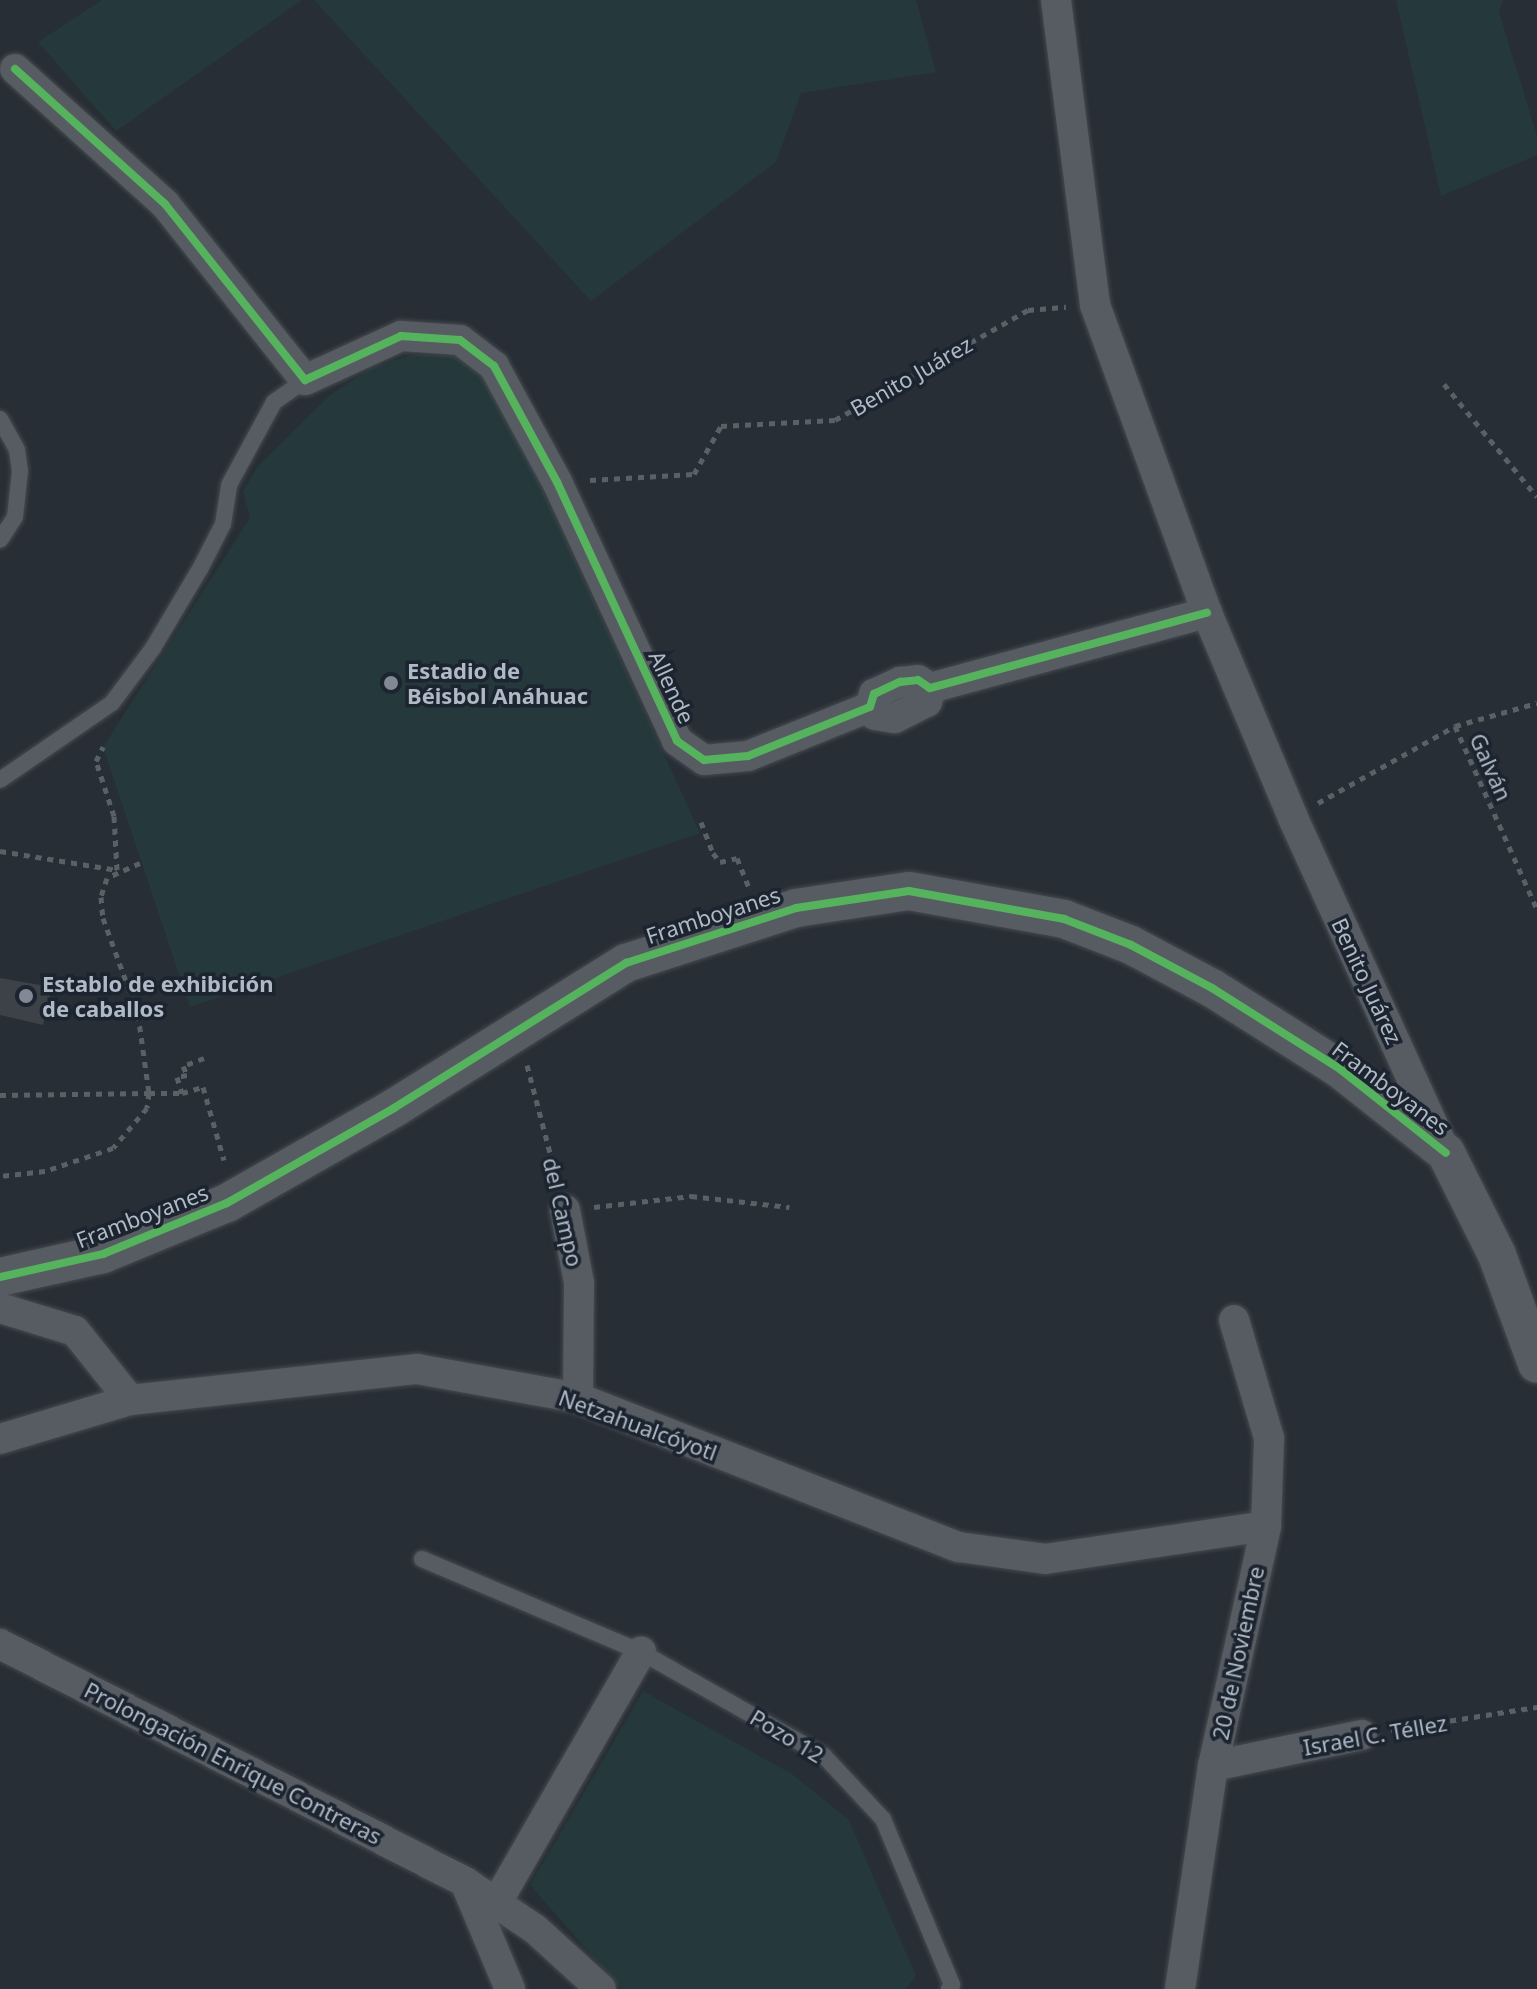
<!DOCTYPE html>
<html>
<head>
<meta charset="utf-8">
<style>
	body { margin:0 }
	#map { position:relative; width:1537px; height:1989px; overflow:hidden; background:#282e35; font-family:"Noto Sans",sans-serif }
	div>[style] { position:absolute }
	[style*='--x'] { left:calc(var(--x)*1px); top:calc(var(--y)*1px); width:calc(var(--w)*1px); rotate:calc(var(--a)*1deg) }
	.green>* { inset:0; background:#25383b }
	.building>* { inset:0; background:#3d4249 }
	.path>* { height:5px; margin-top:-2.5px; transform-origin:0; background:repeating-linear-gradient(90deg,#596066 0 6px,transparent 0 12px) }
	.roads { filter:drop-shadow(0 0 2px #464a50) drop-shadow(0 0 2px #464a50) }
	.service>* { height:16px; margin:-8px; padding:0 8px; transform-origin:8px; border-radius:8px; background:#575c63 }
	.minor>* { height:30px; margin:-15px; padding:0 15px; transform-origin:15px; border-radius:15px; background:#575c63 }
	.tertiary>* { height:38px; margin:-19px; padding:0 19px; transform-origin:19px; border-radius:19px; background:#575c63 }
	.cycleway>* { height:8px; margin:-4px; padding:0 4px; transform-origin:4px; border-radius:4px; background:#56b35d }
	.dots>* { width:22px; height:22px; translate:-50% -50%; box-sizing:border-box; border:4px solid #1b242f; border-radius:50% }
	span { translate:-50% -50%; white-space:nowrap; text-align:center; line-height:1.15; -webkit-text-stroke:7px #1b242f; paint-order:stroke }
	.street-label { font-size:22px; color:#b0bac7 }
	.poi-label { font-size:22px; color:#b0bac7; font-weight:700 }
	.left { translate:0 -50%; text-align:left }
</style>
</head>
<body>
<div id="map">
	<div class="green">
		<div style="clip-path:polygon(102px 0,302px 0,116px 131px,38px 42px)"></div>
		<div style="clip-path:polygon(314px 0,916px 0,936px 72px,801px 93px,776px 162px,591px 301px)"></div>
		<div style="clip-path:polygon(1396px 0,1503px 0,1499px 12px,1537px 136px,1537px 155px,1441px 196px)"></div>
		<div style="clip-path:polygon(451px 354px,494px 383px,700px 833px,190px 1007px,103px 747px,250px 518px,243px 491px,258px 466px,330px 395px,370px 369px,410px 355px)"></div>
		<div style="clip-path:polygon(643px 1691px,792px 1774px,849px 1820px,916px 1976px,906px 1989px,621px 1989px,530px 1885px)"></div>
	</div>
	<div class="building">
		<div style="clip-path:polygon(0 978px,52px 987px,43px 1025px,0 1015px)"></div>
	</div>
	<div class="path">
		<div style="--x:1444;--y:384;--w:146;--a:50.5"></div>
		<div style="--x:590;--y:480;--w:104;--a:-3.3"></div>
		<div style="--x:694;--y:474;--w:55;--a:-60.6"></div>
		<div style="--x:721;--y:426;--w:114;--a:-3"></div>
		<div style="--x:835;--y:420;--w:222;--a:-29.7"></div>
		<div style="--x:1028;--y:310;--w:38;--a:-5"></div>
		<div style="--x:1455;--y:726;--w:201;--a:65.9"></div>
		<div style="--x:1318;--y:803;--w:157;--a:-29.3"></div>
		<div style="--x:1455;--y:726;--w:85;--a:-15.7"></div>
		<div style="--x:701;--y:822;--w:33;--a:69"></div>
		<div style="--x:713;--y:853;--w:11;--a:52"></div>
		<div style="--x:720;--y:862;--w:17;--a:-13"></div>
		<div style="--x:737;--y:858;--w:31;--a:68"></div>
		<div style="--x:0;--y:851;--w:119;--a:9.2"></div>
		<div style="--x:117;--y:870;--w:54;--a:-93.2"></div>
		<div style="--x:114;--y:816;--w:58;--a:-108.1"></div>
		<div style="--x:96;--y:761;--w:16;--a:-63"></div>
		<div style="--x:140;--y:863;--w:36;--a:156"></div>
		<div style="--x:107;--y:878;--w:20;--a:108"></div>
		<div style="--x:101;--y:897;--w:21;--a:85"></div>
		<div style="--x:103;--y:918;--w:102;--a:70"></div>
		<div style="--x:138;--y:1014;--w:80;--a:82.1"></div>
		<div style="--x:149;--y:1093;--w:33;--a:0"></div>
		<div style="--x:204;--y:1058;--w:22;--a:159"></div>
		<div style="--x:183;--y:1066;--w:10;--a:66"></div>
		<div style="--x:187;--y:1075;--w:10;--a:169"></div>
		<div style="--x:177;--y:1077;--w:17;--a:73"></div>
		<div style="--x:182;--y:1093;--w:22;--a:-16"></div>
		<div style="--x:203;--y:1087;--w:76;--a:74"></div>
		<div style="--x:527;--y:1065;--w:122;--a:75.3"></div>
		<div style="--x:0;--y:1095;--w:149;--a:-0.8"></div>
		<div style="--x:149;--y:1093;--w:15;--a:98"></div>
		<div style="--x:147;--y:1108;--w:52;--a:130.4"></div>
		<div style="--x:113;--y:1148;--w:72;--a:161.3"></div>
		<div style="--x:45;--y:1171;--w:45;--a:173.7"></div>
		<div style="--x:594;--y:1207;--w:98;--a:-6.5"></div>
		<div style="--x:691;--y:1196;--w:99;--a:6.4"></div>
		<div style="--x:1391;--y:1730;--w:148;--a:-9"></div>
	</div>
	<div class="roads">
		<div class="service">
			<div style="--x:0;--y:419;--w:35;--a:61"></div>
			<div style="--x:17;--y:450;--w:21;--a:82"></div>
			<div style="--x:20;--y:471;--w:46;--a:96.2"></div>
			<div style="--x:15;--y:517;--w:27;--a:123"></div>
			<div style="--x:0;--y:780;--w:136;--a:-34.5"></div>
			<div style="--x:112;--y:703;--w:69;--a:-53.3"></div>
			<div style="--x:153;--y:648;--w:92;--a:-59.3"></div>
			<div style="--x:200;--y:569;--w:51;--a:-62.9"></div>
			<div style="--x:223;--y:524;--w:39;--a:-81"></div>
			<div style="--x:229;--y:485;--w:94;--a:-61.5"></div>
			<div style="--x:274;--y:402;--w:38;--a:-35"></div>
			<div style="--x:422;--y:1559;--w:238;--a:23"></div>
			<div style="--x:641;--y:1652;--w:210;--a:29.6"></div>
			<div style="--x:824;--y:1756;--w:86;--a:46.9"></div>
			<div style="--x:883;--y:1819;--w:180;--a:67.4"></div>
			<div style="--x:952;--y:1985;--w:5;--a:127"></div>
		</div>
		<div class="minor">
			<div style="--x:1056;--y:0;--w:307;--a:82.7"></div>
			<div style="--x:1095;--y:305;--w:328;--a:70"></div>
			<div style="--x:1207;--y:613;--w:222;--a:67.2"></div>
			<div style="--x:1293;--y:818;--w:365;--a:65.5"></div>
			<div style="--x:15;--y:69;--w:202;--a:42"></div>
			<div style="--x:165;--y:204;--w:225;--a:51.5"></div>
			<div style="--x:305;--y:380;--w:106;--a:-24.6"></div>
			<div style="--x:401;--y:336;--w:59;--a:3.9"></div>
			<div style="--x:460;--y:340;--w:43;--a:37.4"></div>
			<div style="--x:494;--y:366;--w:132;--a:61.5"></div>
			<div style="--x:557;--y:482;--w:285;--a:65.1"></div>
			<div style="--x:677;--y:741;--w:33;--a:35"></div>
			<div style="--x:704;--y:760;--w:44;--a:-5.2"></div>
			<div style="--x:748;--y:756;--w:131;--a:-21.9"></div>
			<div style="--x:870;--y:707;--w:14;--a:-73"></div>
			<div style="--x:874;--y:694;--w:29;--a:-25"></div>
			<div style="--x:900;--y:682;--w:18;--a:-6"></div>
			<div style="--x:918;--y:680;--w:14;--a:34"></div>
			<div style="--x:930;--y:688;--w:287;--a:-15.2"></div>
			<div style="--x:870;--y:707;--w:9;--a:58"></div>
			<div style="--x:875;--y:715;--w:20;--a:9"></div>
			<div style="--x:895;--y:718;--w:36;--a:-27"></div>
			<div style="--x:927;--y:702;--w:14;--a:-78"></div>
			<div style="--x:565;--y:1210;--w:74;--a:79.1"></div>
			<div style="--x:579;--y:1283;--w:115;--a:90.5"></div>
			<div style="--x:0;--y:1308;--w:78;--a:17"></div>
			<div style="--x:75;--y:1331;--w:88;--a:51.4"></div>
			<div style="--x:0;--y:1439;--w:136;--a:-16.7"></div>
			<div style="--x:130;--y:1400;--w:289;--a:-6.2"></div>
			<div style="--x:417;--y:1369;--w:164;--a:10.2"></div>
			<div style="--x:578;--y:1398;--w:409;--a:21.4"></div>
			<div style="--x:959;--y:1547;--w:87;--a:7.9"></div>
			<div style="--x:1045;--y:1559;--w:223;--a:-8.5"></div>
			<div style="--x:0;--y:1644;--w:522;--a:27.1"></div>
			<div style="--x:465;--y:1882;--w:84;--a:33.9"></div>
			<div style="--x:535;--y:1929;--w:89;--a:42.3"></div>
			<div style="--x:1213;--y:1766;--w:152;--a:-11.8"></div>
			<div style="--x:465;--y:1882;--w:116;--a:67.2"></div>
			<div style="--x:497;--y:1902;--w:289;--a:-60.1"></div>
			<div style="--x:1180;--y:1989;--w:225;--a:-81.6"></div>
			<div style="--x:1213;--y:1766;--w:246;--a:-77.5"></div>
			<div style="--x:1266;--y:1526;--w:88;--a:-88"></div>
			<div style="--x:1269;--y:1438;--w:123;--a:-106.5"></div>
		</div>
		<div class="tertiary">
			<div style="--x:0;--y:1277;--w:106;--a:-12.6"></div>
			<div style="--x:103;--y:1254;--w:134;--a:-22.4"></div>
			<div style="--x:227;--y:1203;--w:192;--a:-29.6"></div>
			<div style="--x:394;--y:1108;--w:274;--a:-32"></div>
			<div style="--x:626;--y:963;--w:179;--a:-17.9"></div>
			<div style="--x:796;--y:908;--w:114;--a:-8.6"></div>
			<div style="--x:909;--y:891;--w:158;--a:10.2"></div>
			<div style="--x:1064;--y:919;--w:72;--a:21.2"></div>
			<div style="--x:1131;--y:945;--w:92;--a:28"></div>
			<div style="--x:1212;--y:988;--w:151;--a:32.3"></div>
			<div style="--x:1340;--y:1069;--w:135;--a:38.4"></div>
			<div style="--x:1446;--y:1153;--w:114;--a:63.4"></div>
			<div style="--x:1497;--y:1255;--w:116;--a:69.8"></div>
		</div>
	</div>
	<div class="cycleway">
		<div style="--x:15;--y:69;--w:202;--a:42"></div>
		<div style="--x:165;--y:204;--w:225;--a:51.5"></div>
		<div style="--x:305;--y:380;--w:106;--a:-24.6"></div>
		<div style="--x:401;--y:336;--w:59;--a:3.9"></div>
		<div style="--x:460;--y:340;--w:43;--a:37.4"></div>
		<div style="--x:494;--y:366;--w:132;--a:61.5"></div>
		<div style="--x:557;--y:482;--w:285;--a:65.1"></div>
		<div style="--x:677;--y:741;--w:33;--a:35"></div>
		<div style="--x:704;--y:760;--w:44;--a:-5.2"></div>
		<div style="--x:748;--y:756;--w:131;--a:-21.9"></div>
		<div style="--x:870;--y:707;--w:14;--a:-73"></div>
		<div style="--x:874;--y:694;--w:29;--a:-25"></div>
		<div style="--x:900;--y:682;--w:18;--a:-6"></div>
		<div style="--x:918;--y:680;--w:14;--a:34"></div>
		<div style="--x:930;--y:688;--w:287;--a:-15.2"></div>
		<div style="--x:0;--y:1277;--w:106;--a:-12.6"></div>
		<div style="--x:103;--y:1254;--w:134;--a:-22.4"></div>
		<div style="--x:227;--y:1203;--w:192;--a:-29.6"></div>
		<div style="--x:394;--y:1108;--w:274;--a:-32"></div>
		<div style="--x:626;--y:963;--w:179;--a:-17.9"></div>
		<div style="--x:796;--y:908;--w:114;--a:-8.6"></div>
		<div style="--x:909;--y:891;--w:158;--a:10.2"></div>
		<div style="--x:1064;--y:919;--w:72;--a:21.2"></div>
		<div style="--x:1131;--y:945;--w:92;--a:28"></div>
		<div style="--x:1212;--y:988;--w:151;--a:32.3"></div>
		<div style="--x:1340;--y:1069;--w:135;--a:38.4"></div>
	</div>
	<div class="dots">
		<div style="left:391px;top:683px;background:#808994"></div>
		<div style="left:26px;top:996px;background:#808994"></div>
	</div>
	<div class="street-label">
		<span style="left:911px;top:376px;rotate:-30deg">Benito Juárez</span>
		<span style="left:672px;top:687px;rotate:65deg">Allende</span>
		<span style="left:1491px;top:767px;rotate:66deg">Galván</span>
		<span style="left:713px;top:915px;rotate:-18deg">Framboyanes</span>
		<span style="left:1367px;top:981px;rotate:65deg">Benito Juárez</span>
		<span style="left:1391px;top:1088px;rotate:37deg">Framboyanes</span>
		<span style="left:563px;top:1212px;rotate:77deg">del Campo</span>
		<span style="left:142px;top:1216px;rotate:-21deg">Framboyanes</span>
		<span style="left:638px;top:1425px;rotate:20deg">Netzahualcóyotl</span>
		<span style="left:1238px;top:1653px;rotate:-78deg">20 de Noviembre</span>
		<span style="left:1375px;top:1735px;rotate:-10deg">Israel C. Téllez</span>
		<span style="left:787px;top:1736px;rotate:31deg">Pozo 12</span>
		<span style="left:233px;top:1763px;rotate:27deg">Prolongación Enrique Contreras</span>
	</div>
	<div class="poi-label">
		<span class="left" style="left:407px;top:683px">Estadio de<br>Béisbol Anáhuac</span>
		<span class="left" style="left:42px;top:996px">Establo de exhibición<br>de caballos</span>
	</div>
</div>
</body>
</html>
